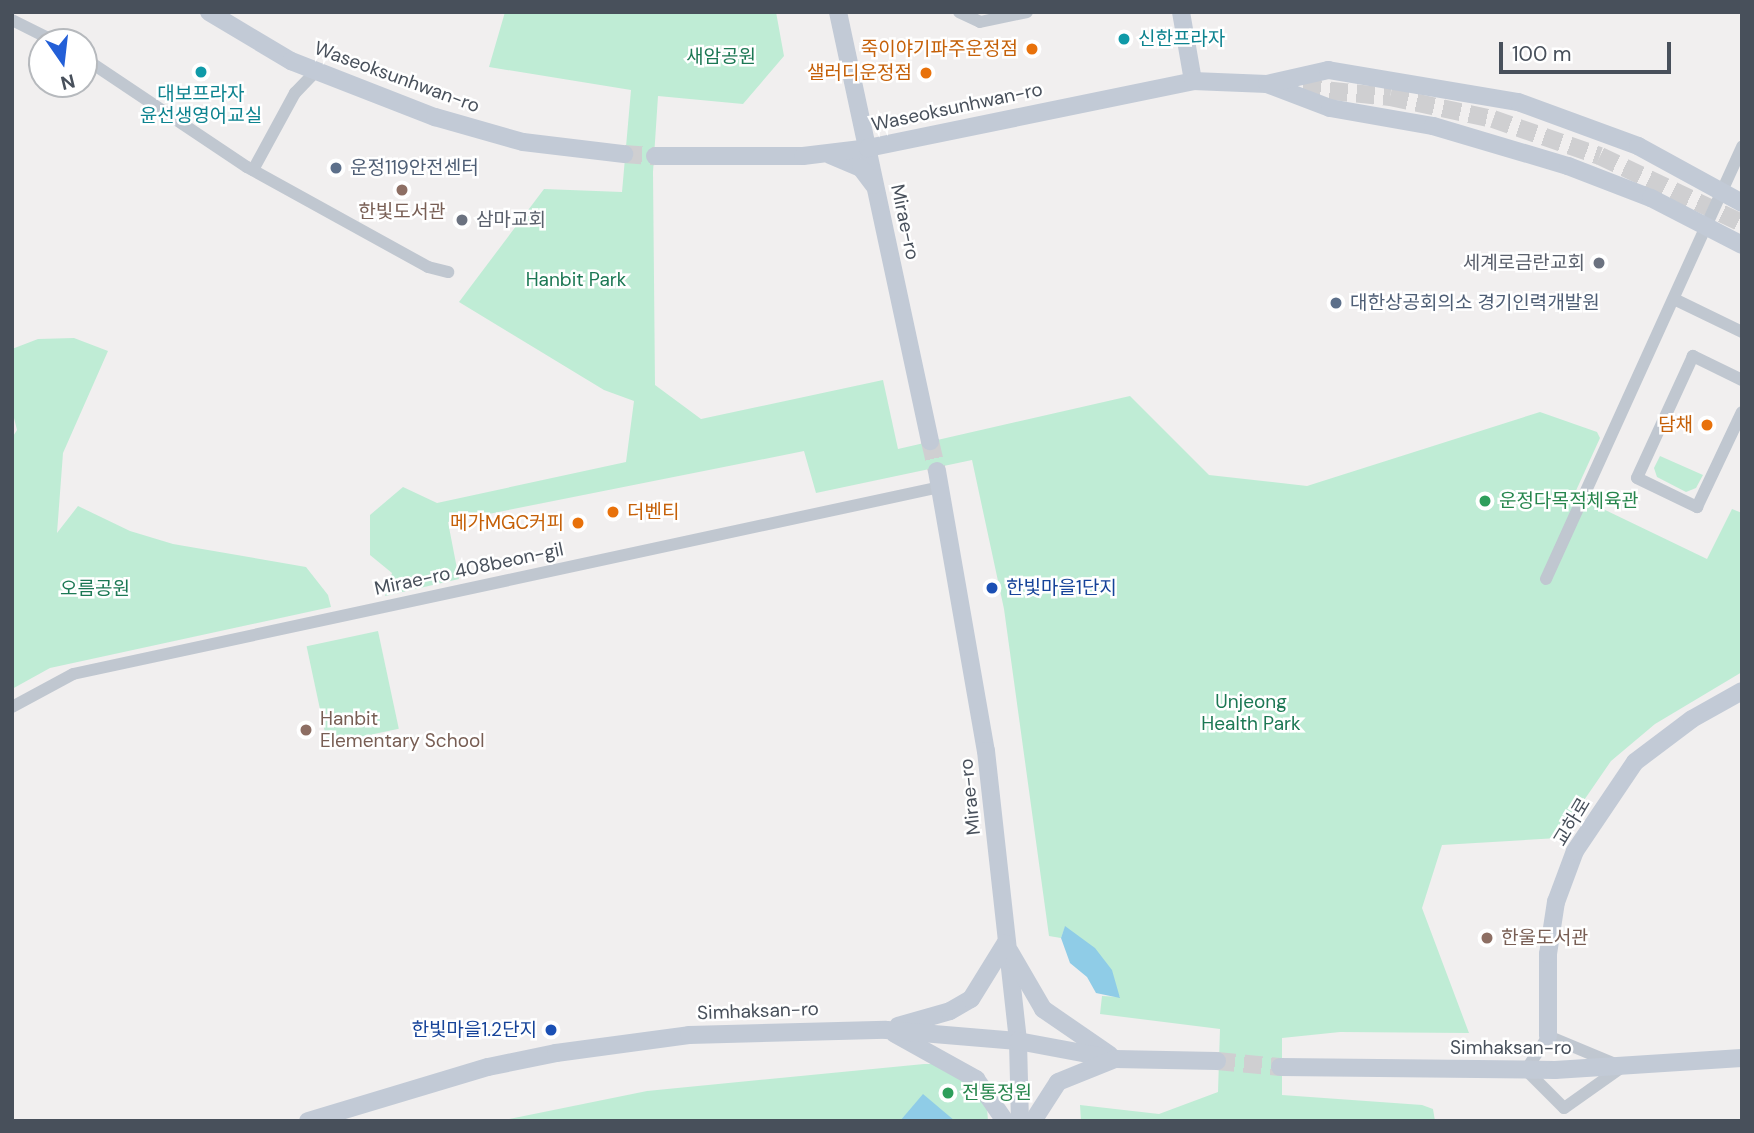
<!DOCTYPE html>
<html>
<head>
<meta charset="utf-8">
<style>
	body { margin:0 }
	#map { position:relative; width:1754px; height:1133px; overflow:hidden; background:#f1efef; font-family:"DM Sans","Noto Sans KR",sans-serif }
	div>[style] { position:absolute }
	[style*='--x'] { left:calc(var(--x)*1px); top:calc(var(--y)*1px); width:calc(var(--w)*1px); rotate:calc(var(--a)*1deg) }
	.green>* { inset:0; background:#bfecd5; transform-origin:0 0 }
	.water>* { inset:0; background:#8fcce7 }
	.secondary-tunnel>* { height:18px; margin-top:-9px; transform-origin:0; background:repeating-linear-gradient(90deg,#cfcfd1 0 18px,transparent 0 27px) }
	.street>* { height:12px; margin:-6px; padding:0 6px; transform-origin:6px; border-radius:6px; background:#c0c7d0 }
	.secondary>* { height:18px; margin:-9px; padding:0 9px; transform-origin:9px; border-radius:9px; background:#c2cad6 }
	.dots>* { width:19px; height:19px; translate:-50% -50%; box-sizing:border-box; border:4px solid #fff; border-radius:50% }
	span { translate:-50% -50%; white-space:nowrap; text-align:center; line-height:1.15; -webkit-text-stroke:5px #fff; paint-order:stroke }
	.culture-label { font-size:19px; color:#0d838f }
	.left { translate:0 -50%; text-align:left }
	.food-label { font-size:19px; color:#c56008 }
	.right { translate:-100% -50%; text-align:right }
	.park-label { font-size:19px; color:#1c7854 }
	.street-label { font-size:19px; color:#48505b }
	.service-label { font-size:19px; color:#4e5e75 }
	.education-label { font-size:19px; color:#785e54 }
	.worship-label { font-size:19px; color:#5b616d }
	.leisure-label { font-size:19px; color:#27864d }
	.transit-label { font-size:19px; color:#164399 }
	.frame { position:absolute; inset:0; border:14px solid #48505b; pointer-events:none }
	.north { position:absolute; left:28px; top:28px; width:70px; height:70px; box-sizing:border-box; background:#fff; border:2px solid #b6b9bd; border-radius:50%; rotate:166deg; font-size:19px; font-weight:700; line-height:28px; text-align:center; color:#48505b }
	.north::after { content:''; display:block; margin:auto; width:24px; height:32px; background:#235fd7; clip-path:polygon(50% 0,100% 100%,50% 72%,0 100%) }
	.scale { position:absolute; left:1499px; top:42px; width:172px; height:32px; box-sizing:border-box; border:4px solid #48505b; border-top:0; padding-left:9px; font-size:21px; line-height:24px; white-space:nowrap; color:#48505b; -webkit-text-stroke:5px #fff; paint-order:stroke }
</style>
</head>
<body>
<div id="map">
	<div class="green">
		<div style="clip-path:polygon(505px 12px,776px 12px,784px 56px,743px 104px,658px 96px,653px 172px,655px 385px,701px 419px,883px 380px,898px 449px,1130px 396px,1209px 475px,1307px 486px,1540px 412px,1597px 432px,1600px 438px,1574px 495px,1707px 559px,1732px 509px,1742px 513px,1742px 672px,1655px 724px,1611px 761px,1558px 838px,1442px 845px,1422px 908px,1469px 1033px,1340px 1032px,1282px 1038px,1282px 1095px,1422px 1105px,1433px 1109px,1435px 1121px,1081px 1121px,1080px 1105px,1159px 1114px,1218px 1092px,1220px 1029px,1100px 1014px,1102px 996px,1120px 997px,1065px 927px,1061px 938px,1049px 936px,1004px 609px,972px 460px,816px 493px,804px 451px,448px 522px,459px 579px,385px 596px,392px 573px,370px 555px,370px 515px,403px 487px,437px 503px,626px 462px,634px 401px,604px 390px,459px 302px,544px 189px,622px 192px,631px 90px,489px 67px)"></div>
		<div style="clip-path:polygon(74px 338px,108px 351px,63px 453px,57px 533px,78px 506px,130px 531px,173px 544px,306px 567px,328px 595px,331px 607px,50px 668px,12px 689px,12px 438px,17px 430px,12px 410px,12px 349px,38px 339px)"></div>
		<div style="clip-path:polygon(1660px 456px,1703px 475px,1696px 488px,1686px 492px,1657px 477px,1654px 468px)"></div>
		<div style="left:378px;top:631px;width:100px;height:73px;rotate:78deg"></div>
		<div style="clip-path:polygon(924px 1064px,949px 1064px,986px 1095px,988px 1121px,500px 1121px,647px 1091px)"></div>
	</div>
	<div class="water">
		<div style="clip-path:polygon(1065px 926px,1095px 948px,1112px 970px,1120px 998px,1096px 993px,1087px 977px,1070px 963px,1061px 938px)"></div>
		<div style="clip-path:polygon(923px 1094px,955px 1121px,900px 1121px)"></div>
	</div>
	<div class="secondary-tunnel">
		<div style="--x:1276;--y:85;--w:115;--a:6"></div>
		<div style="--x:1390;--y:97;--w:105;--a:12.1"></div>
		<div style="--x:1493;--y:119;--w:113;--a:19.1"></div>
		<div style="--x:1600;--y:156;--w:157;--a:25.3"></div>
		<div style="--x:624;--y:154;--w:31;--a:4"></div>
		<div style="--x:930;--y:441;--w:31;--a:77"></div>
		<div style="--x:1217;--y:1061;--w:63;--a:5.4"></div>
	</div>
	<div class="street">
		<div style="--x:959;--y:12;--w:23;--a:25"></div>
		<div style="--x:980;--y:22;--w:48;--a:-12"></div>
		<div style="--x:12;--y:20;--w:49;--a:26.6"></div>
		<div style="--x:84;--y:58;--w:196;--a:33.8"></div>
		<div style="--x:247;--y:167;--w:207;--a:28.9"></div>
		<div style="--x:428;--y:267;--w:21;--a:14"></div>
		<div style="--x:253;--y:170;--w:88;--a:-61.4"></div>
		<div style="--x:295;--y:93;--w:30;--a:-46"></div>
		<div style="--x:1674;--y:299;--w:76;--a:25.9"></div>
		<div style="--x:1742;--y:380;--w:55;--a:-153.9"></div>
		<div style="--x:1693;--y:356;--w:134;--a:114.7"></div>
		<div style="--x:1637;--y:478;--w:67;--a:25.8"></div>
		<div style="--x:1697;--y:507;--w:105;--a:-64.7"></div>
		<div style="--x:1546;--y:579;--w:475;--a:-65.6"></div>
		<div style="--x:12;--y:707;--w:69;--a:-28.4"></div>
		<div style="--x:73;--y:674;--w:887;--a:-12.17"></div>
		<div style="--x:1548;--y:1036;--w:80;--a:22.7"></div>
		<div style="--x:1622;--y:1067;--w:71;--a:144.7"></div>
		<div style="--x:1564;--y:1108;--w:54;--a:-135"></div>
		<div style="--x:1526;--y:1070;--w:40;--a:-57.1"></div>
	</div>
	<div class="secondary">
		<div style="--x:209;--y:12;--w:96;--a:30.9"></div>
		<div style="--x:291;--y:61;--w:155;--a:21.3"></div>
		<div style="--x:435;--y:117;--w:91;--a:15.9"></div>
		<div style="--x:523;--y:142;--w:102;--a:6.8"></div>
		<div style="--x:838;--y:12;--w:439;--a:77.9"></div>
		<div style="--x:1181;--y:12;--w:70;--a:80.1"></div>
		<div style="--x:1267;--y:84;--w:67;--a:20.9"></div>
		<div style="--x:1330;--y:108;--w:105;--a:9.9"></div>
		<div style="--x:1433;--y:126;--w:141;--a:16.5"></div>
		<div style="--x:1568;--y:166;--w:89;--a:21.1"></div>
		<div style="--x:1651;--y:198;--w:102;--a:27.3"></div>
		<div style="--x:830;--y:155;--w:34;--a:23"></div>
		<div style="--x:861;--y:168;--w:21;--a:53"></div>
		<div style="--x:655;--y:156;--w:148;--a:0"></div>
		<div style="--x:803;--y:156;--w:65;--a:-7"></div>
		<div style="--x:868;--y:148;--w:332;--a:-11.6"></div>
		<div style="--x:1193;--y:81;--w:74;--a:2.3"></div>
		<div style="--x:1267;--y:84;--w:63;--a:-12.9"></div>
		<div style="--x:1328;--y:70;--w:193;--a:9.6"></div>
		<div style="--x:1518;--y:102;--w:128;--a:20.1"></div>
		<div style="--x:1638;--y:146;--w:119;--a:28.7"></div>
		<div style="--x:937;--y:471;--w:284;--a:80.1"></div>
		<div style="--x:986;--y:751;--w:292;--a:83.7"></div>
		<div style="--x:1018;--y:1041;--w:80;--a:88.6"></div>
		<div style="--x:1010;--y:952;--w:66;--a:59.9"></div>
		<div style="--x:1043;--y:1009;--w:81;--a:34.5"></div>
		<div style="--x:898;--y:1026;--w:54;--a:-16.1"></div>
		<div style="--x:950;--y:1011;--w:24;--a:-30"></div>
		<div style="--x:971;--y:999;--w:65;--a:-58.3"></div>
		<div style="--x:895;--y:1034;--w:93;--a:29.1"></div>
		<div style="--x:976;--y:1079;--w:51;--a:55.4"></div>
		<div style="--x:1548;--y:1036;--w:82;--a:-90"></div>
		<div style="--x:1548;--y:954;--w:53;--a:-81.3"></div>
		<div style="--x:1556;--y:902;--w:54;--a:-69.6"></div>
		<div style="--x:1575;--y:851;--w:107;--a:-56"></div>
		<div style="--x:1635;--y:762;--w:71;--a:-37"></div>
		<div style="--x:1692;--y:719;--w:57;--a:-29.2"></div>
		<div style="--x:1280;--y:1067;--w:275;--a:0.6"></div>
		<div style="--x:1555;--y:1070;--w:187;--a:-3.7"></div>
		<div style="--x:308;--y:1121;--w:188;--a:-16.7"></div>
		<div style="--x:488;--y:1067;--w:69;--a:-11.6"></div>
		<div style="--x:556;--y:1053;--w:134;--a:-7.7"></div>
		<div style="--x:689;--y:1035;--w:197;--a:-1.5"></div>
		<div style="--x:886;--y:1030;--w:132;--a:4.8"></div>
		<div style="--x:1018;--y:1041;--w:99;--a:10.5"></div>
		<div style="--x:1115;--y:1059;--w:102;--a:1.1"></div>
		<div style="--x:1033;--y:1121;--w:46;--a:-57.3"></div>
		<div style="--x:1058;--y:1082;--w:61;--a:-22"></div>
	</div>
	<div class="dots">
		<div style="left:1124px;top:39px;background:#0f9aa8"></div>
		<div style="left:1032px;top:49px;background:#e8710a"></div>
		<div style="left:201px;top:72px;background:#0f9aa8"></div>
		<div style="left:926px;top:73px;background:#e8710a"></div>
		<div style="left:336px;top:168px;background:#5c6f8a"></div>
		<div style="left:402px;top:190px;background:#8d6e63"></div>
		<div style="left:462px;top:220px;background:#6b7280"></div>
		<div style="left:1599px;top:263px;background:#6b7280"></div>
		<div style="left:1336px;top:303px;background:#5c6f8a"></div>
		<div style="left:1707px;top:425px;background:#e8710a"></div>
		<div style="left:1485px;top:501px;background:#2e9e5b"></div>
		<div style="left:613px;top:512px;background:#e8710a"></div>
		<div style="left:578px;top:523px;background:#e8710a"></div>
		<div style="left:992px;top:588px;background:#1a4fb4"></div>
		<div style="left:306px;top:730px;background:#8d6e63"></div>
		<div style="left:1487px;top:938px;background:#8d6e63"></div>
		<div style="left:551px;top:1030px;background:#1a4fb4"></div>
		<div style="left:948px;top:1093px;background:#2e9e5b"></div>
	</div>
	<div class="culture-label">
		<span class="left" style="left:1138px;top:39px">신한프라자</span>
		<span style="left:201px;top:105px">대보프라자<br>윤선생영어교실</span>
	</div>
	<div class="food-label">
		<span class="right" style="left:1018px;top:49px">죽이야기파주운정점</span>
		<span class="right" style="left:912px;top:73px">샐러디운정점</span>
		<span class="right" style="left:1693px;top:425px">담채</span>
		<span class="left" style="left:627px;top:512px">더벤티</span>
		<span class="right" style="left:564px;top:523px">메가MGC커피</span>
	</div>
	<div class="park-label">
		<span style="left:721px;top:57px">새암공원</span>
		<span style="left:576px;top:280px">Hanbit Park</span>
		<span style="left:95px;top:589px">오름공원</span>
		<span style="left:1251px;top:713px">Unjeong<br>Health Park</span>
	</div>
	<div class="street-label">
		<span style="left:397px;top:77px;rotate:20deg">Waseoksunhwan-ro</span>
		<span style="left:957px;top:107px;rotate:-12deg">Waseoksunhwan-ro</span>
		<span style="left:905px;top:222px;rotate:78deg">Mirae-ro</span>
		<span style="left:469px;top:569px;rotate:-12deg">Mirae-ro 408beon-gil</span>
		<span style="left:970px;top:797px;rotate:-96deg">Mirae-ro</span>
		<span style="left:1572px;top:822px;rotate:-59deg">교하로</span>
		<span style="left:758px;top:1011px;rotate:-2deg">Simhaksan-ro</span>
		<span style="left:1511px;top:1048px">Simhaksan-ro</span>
	</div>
	<div class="service-label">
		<span class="left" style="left:350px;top:168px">운정119안전센터</span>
		<span class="left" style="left:1350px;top:303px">대한상공회의소 경기인력개발원</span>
	</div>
	<div class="education-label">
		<span style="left:402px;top:212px">한빛도서관</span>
		<span class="left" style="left:320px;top:730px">Hanbit<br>Elementary School</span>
		<span class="left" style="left:1501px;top:938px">한울도서관</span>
	</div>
	<div class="worship-label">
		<span class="left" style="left:476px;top:220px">삼마교회</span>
		<span class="right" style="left:1585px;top:263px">세계로금란교회</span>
	</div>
	<div class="leisure-label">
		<span class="left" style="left:1499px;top:501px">운정다목적체육관</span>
		<span class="left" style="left:962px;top:1093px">전통정원</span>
	</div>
	<div class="transit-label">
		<span class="left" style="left:1006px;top:588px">한빛마을1단지</span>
		<span class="right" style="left:537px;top:1030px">한빛마을1.2단지</span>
	</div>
	<div class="frame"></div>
	<div class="north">N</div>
	<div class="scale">100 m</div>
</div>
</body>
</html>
